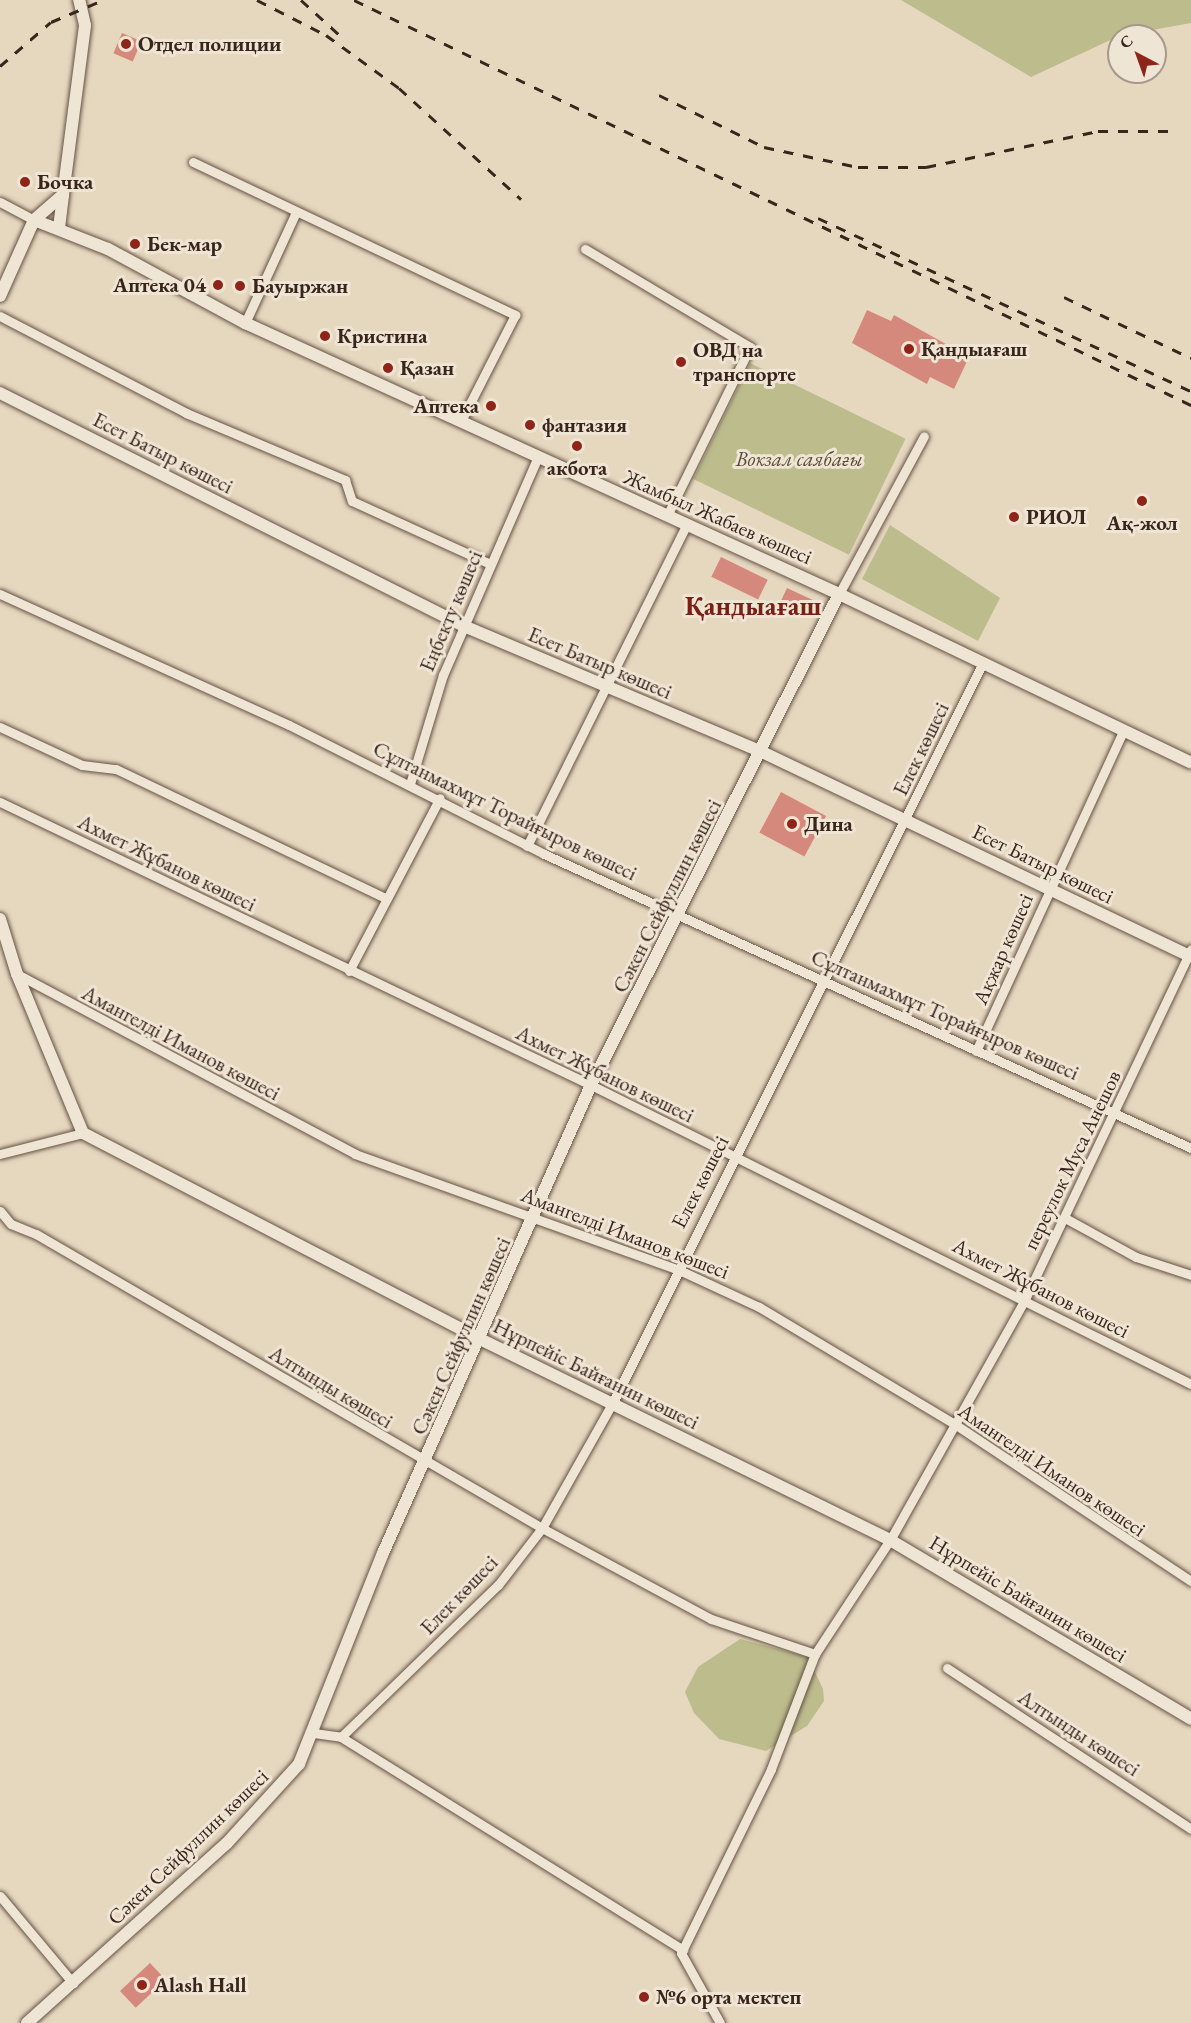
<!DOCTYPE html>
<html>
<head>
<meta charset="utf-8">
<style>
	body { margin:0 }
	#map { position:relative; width:1191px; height:2023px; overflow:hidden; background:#e6d7bf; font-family:"EB Garamond",serif }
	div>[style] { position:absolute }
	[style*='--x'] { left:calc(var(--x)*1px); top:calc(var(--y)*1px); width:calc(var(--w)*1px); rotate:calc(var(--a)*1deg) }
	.green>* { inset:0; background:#bdbc8d; transform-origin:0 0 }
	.building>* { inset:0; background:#d5887c; transform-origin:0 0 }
	.roads { filter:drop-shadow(0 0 2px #645244) drop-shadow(0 0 2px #645244) }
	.minor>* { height:9px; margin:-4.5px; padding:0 4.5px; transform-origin:4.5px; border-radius:4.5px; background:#efe5d5 }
	.tertiary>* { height:12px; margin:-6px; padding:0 6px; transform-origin:6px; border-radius:6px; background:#efe5d5 }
	.rail>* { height:3px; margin-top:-1.5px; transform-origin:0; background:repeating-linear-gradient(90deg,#39251b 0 10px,transparent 0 20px) }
	.dots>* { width:16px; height:16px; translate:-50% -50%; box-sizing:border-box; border:3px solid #efe5d5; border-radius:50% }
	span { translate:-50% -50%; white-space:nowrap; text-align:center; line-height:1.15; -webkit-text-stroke:6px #efe5d5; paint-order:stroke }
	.poi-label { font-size:21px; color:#39251b; font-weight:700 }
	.left { translate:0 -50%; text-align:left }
	.right { translate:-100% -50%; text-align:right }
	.street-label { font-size:21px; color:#39251b }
	.park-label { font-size:21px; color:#5a4b38; font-style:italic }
	.district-label { font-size:27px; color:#7a1f14; font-weight:700 }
	.north { position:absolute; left:1107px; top:24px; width:60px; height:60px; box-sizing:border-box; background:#efe5d5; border:2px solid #a6988b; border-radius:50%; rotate:319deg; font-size:16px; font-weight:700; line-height:24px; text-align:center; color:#39251b }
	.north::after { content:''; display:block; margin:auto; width:21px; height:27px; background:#8f2418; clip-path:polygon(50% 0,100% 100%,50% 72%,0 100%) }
</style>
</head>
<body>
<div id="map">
	<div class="green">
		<div style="clip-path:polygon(901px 0,1191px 0,1191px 23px,1119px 36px,1031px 77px)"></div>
		<div style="left:750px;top:363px;width:173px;height:129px;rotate:26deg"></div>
		<div style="clip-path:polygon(890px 525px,1000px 598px,978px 641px,862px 579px)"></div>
		<div style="clip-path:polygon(740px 1639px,808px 1657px,823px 1689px,824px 1701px,807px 1726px,766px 1751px,719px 1739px,694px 1713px,685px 1692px,698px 1667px)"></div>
	</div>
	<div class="building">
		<div style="left:122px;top:33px;width:21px;height:22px;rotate:23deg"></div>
		<div style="clip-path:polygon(867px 310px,891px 321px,894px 315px,969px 357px,954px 389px,930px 377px,927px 384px,852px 343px)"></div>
		<div style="left:721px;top:557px;width:52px;height:22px;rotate:26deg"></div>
		<div style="left:787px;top:588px;width:35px;height:15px;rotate:25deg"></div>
		<div style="left:781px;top:792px;width:51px;height:46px;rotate:28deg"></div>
		<div style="left:150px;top:1963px;width:23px;height:41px;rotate:47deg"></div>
	</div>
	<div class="roads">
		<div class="minor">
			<div style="--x:193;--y:162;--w:357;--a:25.4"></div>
			<div style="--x:515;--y:315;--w:119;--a:117"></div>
			<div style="--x:0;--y:202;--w:38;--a:28"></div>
			<div style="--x:585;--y:249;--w:192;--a:30.7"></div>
			<div style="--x:750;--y:347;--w:188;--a:116.2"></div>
			<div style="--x:0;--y:316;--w:210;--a:27.5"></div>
			<div style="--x:186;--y:413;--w:173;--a:22.8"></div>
			<div style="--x:345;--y:480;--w:22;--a:72"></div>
			<div style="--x:352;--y:501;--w:152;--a:24.5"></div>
			<div style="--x:245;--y:323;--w:122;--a:-65.3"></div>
			<div style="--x:0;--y:594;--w:317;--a:24.4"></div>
			<div style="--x:289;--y:725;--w:286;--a:26.8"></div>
			<div style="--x:544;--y:854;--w:711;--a:24.44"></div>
			<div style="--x:839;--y:594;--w:179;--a:-61.7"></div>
			<div style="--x:0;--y:727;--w:90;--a:24.9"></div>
			<div style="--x:82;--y:765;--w:34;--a:7"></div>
			<div style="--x:116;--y:769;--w:298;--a:25.6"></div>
			<div style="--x:410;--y:784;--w:114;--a:-73.2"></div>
			<div style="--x:443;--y:675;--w:238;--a:-66.5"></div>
			<div style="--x:0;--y:802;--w:655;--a:25.59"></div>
			<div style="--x:591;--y:1085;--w:670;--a:26.49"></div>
			<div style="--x:527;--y:846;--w:358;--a:-63.6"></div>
			<div style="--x:349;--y:971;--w:195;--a:-62.3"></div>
			<div style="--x:17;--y:974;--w:383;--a:28"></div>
			<div style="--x:355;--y:1154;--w:342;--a:19.7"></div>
			<div style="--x:677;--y:1269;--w:90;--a:24.9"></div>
			<div style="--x:759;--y:1307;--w:230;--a:30.9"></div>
			<div style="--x:956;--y:1425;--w:282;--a:33.6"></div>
			<div style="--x:976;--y:1051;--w:352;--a:-65.3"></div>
			<div style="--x:0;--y:1154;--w:86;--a:-14.2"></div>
			<div style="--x:0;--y:1211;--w:17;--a:50"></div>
			<div style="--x:11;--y:1224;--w:27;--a:22"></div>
			<div style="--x:36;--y:1234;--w:585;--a:30.16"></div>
			<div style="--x:542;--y:1528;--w:192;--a:28.3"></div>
			<div style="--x:711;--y:1619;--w:110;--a:18.6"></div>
			<div style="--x:1065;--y:1218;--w:81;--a:28.8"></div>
			<div style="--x:1136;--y:1257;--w:58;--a:18.1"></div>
			<div style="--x:947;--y:1668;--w:292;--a:33.4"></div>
			<div style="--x:314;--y:1733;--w:27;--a:8"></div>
			<div style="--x:341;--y:1737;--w:219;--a:-44.1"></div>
			<div style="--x:498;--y:1585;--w:72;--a:-52.3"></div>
			<div style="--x:542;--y:1528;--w:142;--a:-60.6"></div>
			<div style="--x:612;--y:1404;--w:827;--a:-63.43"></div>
			<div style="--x:341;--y:1737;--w:403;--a:31.9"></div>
			<div style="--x:0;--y:1896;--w:114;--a:50"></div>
			<div style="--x:720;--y:2023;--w:80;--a:-119.1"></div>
			<div style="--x:681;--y:1953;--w:205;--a:-63.9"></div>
			<div style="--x:771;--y:1769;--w:123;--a:-69.1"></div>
			<div style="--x:815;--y:1654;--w:136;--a:-56.7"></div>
			<div style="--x:890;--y:1540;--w:276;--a:-60.7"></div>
			<div style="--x:1025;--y:1299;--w:387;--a:-64.6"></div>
		</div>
		<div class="tertiary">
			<div style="--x:34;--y:220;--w:79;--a:21.4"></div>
			<div style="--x:108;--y:249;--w:156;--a:28.4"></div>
			<div style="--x:245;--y:323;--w:653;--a:24.52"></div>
			<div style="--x:839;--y:594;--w:390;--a:25.6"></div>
			<div style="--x:59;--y:228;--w:33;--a:-83"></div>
			<div style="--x:0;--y:296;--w:83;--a:-65.9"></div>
			<div style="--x:34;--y:220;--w:38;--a:-41"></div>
			<div style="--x:63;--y:195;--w:171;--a:-82.6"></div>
			<div style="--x:85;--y:25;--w:26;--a:-103"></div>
			<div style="--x:0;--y:393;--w:519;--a:26.66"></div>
			<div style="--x:464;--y:626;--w:324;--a:22.9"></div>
			<div style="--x:762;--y:752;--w:475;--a:25.5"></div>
			<div style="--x:0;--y:919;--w:58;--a:72.8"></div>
			<div style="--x:17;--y:974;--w:172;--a:67.5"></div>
			<div style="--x:83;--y:1133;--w:449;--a:27.4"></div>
			<div style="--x:482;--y:1340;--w:454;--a:26.1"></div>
			<div style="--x:890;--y:1540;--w:350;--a:30.7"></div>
			<div style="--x:27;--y:2023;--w:269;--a:-42"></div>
			<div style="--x:227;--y:1843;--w:107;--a:-47.7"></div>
			<div style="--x:299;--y:1764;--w:227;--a:-68.3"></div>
			<div style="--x:383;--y:1553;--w:512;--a:-66.04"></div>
			<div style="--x:591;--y:1085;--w:550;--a:-63.2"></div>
		</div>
	</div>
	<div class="rail">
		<div style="--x:257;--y:0;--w:77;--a:26.9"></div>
		<div style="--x:326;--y:35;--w:90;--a:36"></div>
		<div style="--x:399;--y:88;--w:165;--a:42.3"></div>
		<div style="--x:301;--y:0;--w:59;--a:42.3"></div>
		<div style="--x:354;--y:0;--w:930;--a:25.82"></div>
		<div style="--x:0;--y:66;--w:67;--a:-40.8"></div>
		<div style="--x:51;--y:22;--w:56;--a:-22.9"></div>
		<div style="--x:659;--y:95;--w:117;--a:26.3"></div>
		<div style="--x:764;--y:147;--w:96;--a:12"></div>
		<div style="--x:858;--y:167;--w:68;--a:0"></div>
		<div style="--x:926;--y:167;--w:176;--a:-11.8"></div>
		<div style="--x:1098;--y:131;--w:79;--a:0"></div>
		<div style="--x:818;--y:218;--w:411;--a:24.9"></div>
		<div style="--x:1064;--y:297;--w:141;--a:25.7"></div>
	</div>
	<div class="dots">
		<div style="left:126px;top:44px;background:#8f2418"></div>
		<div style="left:25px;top:182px;background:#8f2418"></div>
		<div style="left:135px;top:244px;background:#8f2418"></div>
		<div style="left:218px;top:285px;background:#8f2418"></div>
		<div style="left:240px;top:286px;background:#8f2418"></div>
		<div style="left:325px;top:336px;background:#8f2418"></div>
		<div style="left:909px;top:349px;background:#8f2418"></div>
		<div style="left:681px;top:362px;background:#8f2418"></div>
		<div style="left:388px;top:368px;background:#8f2418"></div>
		<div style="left:491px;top:406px;background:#8f2418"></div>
		<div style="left:530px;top:425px;background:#8f2418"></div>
		<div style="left:577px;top:446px;background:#8f2418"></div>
		<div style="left:1142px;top:501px;background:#8f2418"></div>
		<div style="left:1014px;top:517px;background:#8f2418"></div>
		<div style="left:792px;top:824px;background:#8f2418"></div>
		<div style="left:142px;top:1985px;background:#8f2418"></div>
		<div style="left:644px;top:1997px;background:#8f2418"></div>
	</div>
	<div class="poi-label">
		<span class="left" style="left:138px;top:44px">Отдел полиции</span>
		<span class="left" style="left:37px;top:182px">Бочка</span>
		<span class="left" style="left:147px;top:244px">Бек-мар</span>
		<span class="right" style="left:206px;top:285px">Аптека 04</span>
		<span class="left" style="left:252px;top:286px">Бауыржан</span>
		<span class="left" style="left:337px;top:336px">Кристина</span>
		<span class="left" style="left:921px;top:349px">Қандыағаш</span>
		<span class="left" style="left:693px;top:362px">ОВД на<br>транспорте</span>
		<span class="left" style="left:400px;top:368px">Қазан</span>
		<span class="right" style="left:479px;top:406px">Аптека</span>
		<span class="left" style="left:542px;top:425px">фантазия</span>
		<span style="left:577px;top:468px">акбота</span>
		<span class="left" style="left:1026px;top:517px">РИОЛ</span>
		<span style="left:1142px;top:523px">Ақ-жол</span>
		<span class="left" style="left:804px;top:824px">Дина</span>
		<span class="left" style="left:154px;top:1985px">Alash Hall</span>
		<span class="left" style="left:656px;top:1997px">№6 орта мектеп</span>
	</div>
	<div class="street-label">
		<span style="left:163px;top:453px;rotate:27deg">Есет Батыр көшесі</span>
		<span style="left:718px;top:517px;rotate:24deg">Жамбыл Жабаев көшесі</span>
		<span style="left:451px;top:611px;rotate:-67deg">Еңбекту көшесі</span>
		<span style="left:600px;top:663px;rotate:23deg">Есет Батыр көшесі</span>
		<span style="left:921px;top:749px;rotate:-64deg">Елек көшесі</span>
		<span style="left:505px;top:811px;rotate:26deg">Сұлтанмахмұт Торайғыров көшесі</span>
		<span style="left:167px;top:863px;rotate:26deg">Ахмет Жұбанов көшесі</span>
		<span style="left:1043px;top:864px;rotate:26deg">Есет Батыр көшесі</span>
		<span style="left:667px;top:896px;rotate:-63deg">Сәкен Сейфуллин көшесі</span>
		<span style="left:1003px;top:949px;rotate:-66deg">Ақжар көшесі</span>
		<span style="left:945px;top:1015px;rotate:24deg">Сұлтанмахмұт Торайғыров көшесі</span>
		<span style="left:181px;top:1043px;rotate:28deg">Амангелді Иманов көшесі</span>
		<span style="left:605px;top:1074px;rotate:26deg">Ахмет Жұбанов көшесі</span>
		<span style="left:1072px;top:1160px;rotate:-64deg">переулок Муса Анешов</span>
		<span style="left:700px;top:1182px;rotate:-63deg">Елек көшесі</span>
		<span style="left:625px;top:1233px;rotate:21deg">Амангелді Иманов көшесі</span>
		<span style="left:1041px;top:1288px;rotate:27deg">Ахмет Жұбанов көшесі</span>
		<span style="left:461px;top:1336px;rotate:-66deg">Сәкен Сейфуллин көшесі</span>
		<span style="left:596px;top:1374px;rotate:26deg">Нұрпейіс Байғанин көшесі</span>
		<span style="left:331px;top:1387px;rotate:31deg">Алтынды көшесі</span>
		<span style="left:1052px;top:1470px;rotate:34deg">Амангелді Иманов көшесі</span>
		<span style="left:459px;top:1595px;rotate:-46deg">Елек көшесі</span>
		<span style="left:1028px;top:1599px;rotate:31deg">Нұрпейіс Байғанин көшесі</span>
		<span style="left:1079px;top:1733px;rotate:33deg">Алтынды көшесі</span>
		<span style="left:188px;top:1847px;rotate:-44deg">Сәкен Сейфуллин көшесі</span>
	</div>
	<div class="park-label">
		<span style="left:799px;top:459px">Вокзал саябағы</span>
	</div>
	<div class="district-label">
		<span style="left:753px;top:606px">Қандыағаш</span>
	</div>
	<div class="north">С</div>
</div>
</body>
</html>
